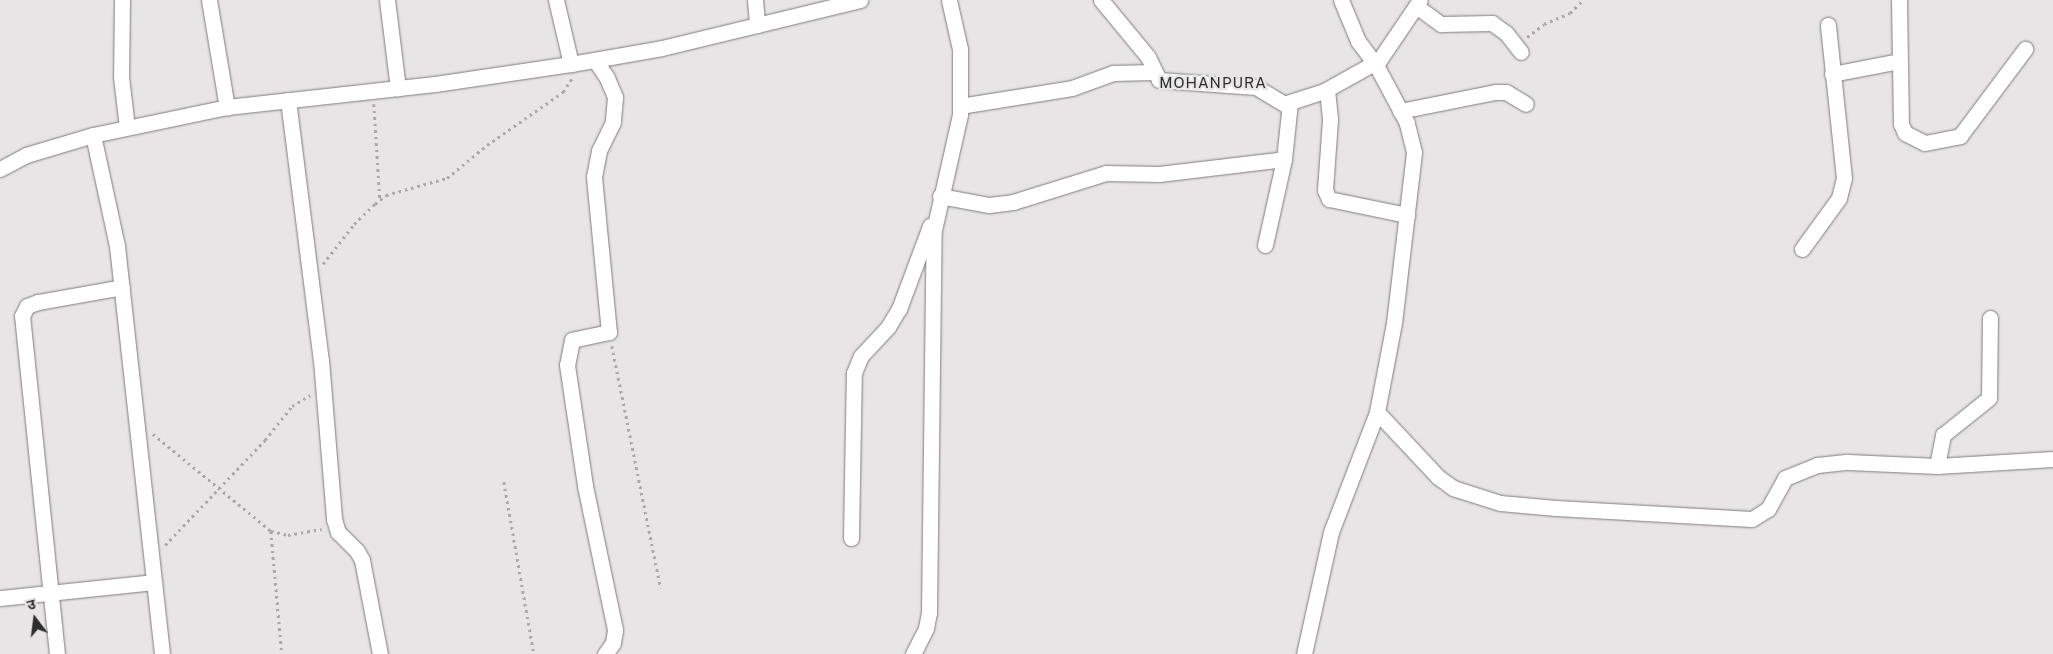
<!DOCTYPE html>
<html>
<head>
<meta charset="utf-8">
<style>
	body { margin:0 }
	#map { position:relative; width:2053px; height:654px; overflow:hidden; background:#e9e5e7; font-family:"Public Sans","Noto Sans Devanagari",sans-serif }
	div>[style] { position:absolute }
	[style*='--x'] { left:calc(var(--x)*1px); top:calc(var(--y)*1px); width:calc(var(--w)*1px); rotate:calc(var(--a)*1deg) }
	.path>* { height:2.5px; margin-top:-1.25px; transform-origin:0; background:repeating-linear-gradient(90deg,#aba8a9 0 2.5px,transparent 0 6.5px) }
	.roads { filter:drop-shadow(0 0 1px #7f7b7d) drop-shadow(0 0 1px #7f7b7d) }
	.minor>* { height:15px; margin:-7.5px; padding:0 7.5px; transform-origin:7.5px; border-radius:7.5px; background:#fff }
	span { translate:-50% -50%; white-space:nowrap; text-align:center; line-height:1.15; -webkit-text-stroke:4.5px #e9e5e7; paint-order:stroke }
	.quarter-label { font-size:15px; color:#2e2d2d; letter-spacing:1px }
	.north { position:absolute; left:10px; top:594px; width:50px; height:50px; -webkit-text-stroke:4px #e9e5e7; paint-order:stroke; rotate:345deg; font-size:14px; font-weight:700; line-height:20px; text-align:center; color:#2e2d2d }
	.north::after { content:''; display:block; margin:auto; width:18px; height:22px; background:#2e2d2d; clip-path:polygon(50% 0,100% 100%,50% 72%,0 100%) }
</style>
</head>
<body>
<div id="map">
	<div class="path">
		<div style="--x:1527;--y:37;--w:21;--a:-37"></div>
		<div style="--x:1544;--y:24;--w:28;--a:-23"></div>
		<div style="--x:1570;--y:13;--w:18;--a:-45"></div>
		<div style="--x:374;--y:104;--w:96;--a:86.4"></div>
		<div style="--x:323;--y:264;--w:51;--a:-52.2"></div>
		<div style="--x:354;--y:224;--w:29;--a:-44"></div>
		<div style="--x:375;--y:204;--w:14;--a:-39"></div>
		<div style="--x:386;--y:195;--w:63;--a:-15.6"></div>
		<div style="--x:447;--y:178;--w:52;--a:-39.5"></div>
		<div style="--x:487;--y:145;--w:93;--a:-34.9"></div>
		<div style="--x:563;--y:92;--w:17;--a:-57"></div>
		<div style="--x:612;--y:346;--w:247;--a:78.6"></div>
		<div style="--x:153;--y:434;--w:153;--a:39.4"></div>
		<div style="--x:271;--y:531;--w:17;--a:13"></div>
		<div style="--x:288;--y:535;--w:34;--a:-10"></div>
		<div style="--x:504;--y:482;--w:175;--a:80.1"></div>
		<div style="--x:271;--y:531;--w:123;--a:84.9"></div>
		<div style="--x:165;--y:545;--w:145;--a:-46.4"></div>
		<div style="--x:265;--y:440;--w:43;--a:-51.5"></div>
		<div style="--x:292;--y:406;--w:21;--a:-31"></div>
	</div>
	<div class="roads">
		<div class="minor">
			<div style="--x:122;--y:0;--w:77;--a:90.7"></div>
			<div style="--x:121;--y:77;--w:50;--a:83.2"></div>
			<div style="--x:209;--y:0;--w:109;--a:80.5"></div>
			<div style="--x:387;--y:0;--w:89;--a:82.9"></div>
			<div style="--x:556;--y:0;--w:66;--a:76.8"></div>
			<div style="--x:755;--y:0;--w:25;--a:85"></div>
			<div style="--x:1101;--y:0;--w:74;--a:50.5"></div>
			<div style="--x:1148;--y:57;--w:25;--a:64"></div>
			<div style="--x:1159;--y:80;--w:97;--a:4.1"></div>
			<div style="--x:1256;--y:87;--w:33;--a:31"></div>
			<div style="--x:1284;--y:104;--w:42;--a:-18"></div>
			<div style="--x:1324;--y:91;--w:57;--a:-29.2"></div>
			<div style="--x:1899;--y:0;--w:124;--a:89.1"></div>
			<div style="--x:1901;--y:124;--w:10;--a:66"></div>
			<div style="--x:1905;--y:133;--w:22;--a:27"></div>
			<div style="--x:1925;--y:143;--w:36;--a:-11"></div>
			<div style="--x:1960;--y:136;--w:109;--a:-53.2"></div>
			<div style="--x:1416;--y:6;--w:31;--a:36"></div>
			<div style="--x:1441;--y:24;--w:51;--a:-1.1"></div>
			<div style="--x:1492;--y:23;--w:17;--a:36"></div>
			<div style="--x:1506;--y:33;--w:24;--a:52"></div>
			<div style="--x:595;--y:60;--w:22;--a:56"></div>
			<div style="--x:607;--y:78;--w:21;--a:67"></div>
			<div style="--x:615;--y:97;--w:25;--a:95"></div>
			<div style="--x:613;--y:122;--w:32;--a:116"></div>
			<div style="--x:599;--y:151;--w:26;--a:101"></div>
			<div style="--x:594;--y:177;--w:156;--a:84.5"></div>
			<div style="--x:609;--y:332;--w:38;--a:168"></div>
			<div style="--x:572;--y:340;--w:25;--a:101"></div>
			<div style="--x:567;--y:365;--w:122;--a:81.5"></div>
			<div style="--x:585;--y:486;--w:147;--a:78.2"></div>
			<div style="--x:615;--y:630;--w:13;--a:99"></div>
			<div style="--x:613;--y:643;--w:14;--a:126"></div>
			<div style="--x:1376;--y:65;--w:78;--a:-55.9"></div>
			<div style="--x:1832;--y:74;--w:68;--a:-11"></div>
			<div style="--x:1327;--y:90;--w:30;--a:84"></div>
			<div style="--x:1330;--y:120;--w:70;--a:94.1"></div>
			<div style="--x:1325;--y:190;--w:10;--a:66"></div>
			<div style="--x:1329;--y:199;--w:80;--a:11.6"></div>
			<div style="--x:288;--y:100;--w:262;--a:82.8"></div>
			<div style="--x:321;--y:360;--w:160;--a:85.3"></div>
			<div style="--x:334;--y:519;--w:14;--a:73"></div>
			<div style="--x:338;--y:532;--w:27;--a:45"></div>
			<div style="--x:357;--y:551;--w:10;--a:61"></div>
			<div style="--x:362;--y:560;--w:96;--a:79.2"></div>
			<div style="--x:960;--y:106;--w:113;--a:-9.1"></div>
			<div style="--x:1072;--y:88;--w:44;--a:-20.1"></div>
			<div style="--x:1113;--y:73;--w:41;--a:-1.4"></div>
			<div style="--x:1400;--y:111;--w:97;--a:-11.3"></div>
			<div style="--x:1495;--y:92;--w:11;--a:0"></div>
			<div style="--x:1506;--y:92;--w:23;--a:31"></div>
			<div style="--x:93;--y:135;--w:114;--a:77.8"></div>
			<div style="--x:117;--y:246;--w:410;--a:83.7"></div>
			<div style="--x:0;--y:169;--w:30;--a:-28"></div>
			<div style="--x:26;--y:155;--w:70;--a:-16.6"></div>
			<div style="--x:93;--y:135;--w:137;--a:-11.8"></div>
			<div style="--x:227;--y:107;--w:209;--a:-6.3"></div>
			<div style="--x:435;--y:84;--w:137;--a:-8.4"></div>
			<div style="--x:571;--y:64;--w:92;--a:-10"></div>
			<div style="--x:662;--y:48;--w:204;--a:-13.6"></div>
			<div style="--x:940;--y:196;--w:50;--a:10.4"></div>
			<div style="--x:989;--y:205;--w:24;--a:-7"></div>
			<div style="--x:1013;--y:202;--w:97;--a:-17.3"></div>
			<div style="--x:1106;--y:173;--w:53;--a:1.1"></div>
			<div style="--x:1159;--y:174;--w:126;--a:-6.8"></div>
			<div style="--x:1265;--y:245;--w:88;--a:-77.5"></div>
			<div style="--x:1284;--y:159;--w:56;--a:-83.9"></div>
			<div style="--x:1802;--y:249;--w:63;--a:-54"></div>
			<div style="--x:1839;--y:198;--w:21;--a:-76"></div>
			<div style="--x:1844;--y:178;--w:154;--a:-96"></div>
			<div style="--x:1377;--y:412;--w:89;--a:46.8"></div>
			<div style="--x:1438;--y:477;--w:19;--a:36"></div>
			<div style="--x:1453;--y:488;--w:49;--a:17.7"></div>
			<div style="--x:1500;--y:503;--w:56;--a:5.1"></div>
			<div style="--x:1556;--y:508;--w:196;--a:3.2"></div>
			<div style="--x:1752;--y:519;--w:19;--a:-32"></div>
			<div style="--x:1768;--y:509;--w:35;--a:-61"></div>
			<div style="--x:1785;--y:478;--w:35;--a:-22"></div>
			<div style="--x:1817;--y:465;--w:31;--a:-6"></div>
			<div style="--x:1848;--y:462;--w:89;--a:2.6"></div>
			<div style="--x:1937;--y:466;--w:116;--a:-3.5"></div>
			<div style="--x:1937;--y:466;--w:32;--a:-79"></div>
			<div style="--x:1943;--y:435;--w:59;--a:-38.8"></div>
			<div style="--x:1989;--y:398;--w:80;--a:-89.3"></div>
			<div style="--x:851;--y:538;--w:165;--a:-89"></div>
			<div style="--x:854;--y:373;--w:18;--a:-68"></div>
			<div style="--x:861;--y:356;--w:40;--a:-47"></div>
			<div style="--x:888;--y:327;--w:21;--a:-59"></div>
			<div style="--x:899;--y:309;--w:89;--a:-69.5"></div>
			<div style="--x:0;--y:598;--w:155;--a:-5.9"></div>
			<div style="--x:57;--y:654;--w:340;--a:-95.9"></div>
			<div style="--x:22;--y:316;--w:11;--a:-63"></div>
			<div style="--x:27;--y:306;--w:12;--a:-20"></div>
			<div style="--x:38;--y:302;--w:85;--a:-10.1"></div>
			<div style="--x:913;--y:654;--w:29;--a:-63"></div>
			<div style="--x:926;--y:628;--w:15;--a:-79"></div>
			<div style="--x:929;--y:613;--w:383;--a:-89.3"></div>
			<div style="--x:934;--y:230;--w:118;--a:-77.3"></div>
			<div style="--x:960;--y:115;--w:66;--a:-90"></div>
			<div style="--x:960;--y:49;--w:50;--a:-102.7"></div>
			<div style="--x:1304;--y:654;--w:125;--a:-77.5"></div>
			<div style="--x:1331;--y:532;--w:129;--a:-69"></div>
			<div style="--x:1377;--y:412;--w:91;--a:-79.2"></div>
			<div style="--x:1394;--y:323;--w:172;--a:-83.3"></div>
			<div style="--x:1414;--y:152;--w:30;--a:-104"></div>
			<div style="--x:1407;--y:123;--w:66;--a:-118.1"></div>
			<div style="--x:1376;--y:65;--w:30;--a:-127"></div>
			<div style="--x:1358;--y:41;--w:44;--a:-112.5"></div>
		</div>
	</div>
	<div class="quarter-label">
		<span style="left:1213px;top:83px">MOHANPURA</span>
	</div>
	<div class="north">उ</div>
</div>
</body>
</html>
